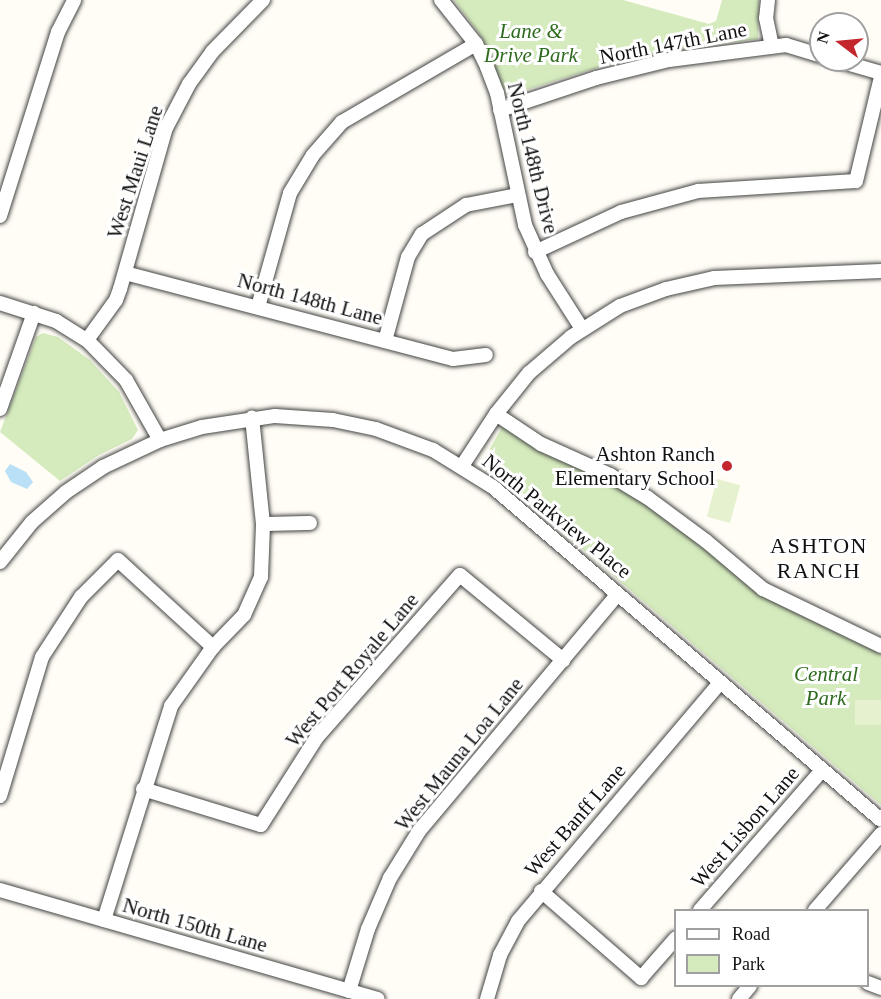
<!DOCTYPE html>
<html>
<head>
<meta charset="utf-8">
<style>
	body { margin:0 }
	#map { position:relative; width:881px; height:999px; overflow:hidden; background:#fffdf5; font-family:"Times New Roman",serif }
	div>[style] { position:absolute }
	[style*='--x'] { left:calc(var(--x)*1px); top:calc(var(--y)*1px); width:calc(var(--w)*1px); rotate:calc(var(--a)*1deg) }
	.green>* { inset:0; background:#d5ebbd }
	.pitch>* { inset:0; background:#e6f2cf; transform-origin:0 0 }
	.water>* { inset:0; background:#b9e0f7 }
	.roads { filter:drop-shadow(0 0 2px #444) drop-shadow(0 0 2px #444) }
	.minor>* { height:14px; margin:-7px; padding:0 7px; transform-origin:7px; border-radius:7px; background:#fff }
	.dots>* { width:16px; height:16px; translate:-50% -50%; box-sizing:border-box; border:3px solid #fff; border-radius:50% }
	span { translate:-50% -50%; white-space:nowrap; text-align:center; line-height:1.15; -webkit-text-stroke:6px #fff; paint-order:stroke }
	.park-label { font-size:21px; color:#2f6b1f; font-style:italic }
	.street-label { font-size:21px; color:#111 }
	.poi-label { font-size:21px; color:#111 }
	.right { translate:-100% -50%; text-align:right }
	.neighbourhood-label { font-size:22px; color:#111; letter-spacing:1.5px }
	.legend { position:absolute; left:674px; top:909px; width:195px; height:78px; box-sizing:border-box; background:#fff; border:2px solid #a0a0a0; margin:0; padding:8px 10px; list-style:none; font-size:18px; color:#111 }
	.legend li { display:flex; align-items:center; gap:12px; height:30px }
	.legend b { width:30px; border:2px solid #a0a0a0 }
	.north { position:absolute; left:809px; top:12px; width:60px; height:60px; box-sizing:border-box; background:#fff; border:2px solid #a0a0a0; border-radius:50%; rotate:286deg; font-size:16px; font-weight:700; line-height:24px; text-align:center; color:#111 }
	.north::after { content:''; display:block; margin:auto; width:21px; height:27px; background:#c4262e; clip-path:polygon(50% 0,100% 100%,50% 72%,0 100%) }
</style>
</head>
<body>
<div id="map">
	<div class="green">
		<div style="clip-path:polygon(454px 0,623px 0,709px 24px,716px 21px,722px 0,759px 0,758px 39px,662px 52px,600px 67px,513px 94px,507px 93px,503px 87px,481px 36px)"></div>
		<div style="clip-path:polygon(43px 333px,58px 337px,90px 360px,119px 392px,138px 430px,132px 439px,99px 455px,60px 481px,0 432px,36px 337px)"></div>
		<div style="clip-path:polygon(503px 425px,548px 454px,613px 484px,652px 509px,712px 554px,881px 652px,881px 805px,489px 469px,487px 454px)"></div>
	</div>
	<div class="pitch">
		<div style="left:717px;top:479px;width:24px;height:39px;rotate:15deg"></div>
		<div style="left:881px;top:700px;width:25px;height:26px;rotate:90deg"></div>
	</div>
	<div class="water">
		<div style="clip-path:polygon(10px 464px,26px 472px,33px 482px,27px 489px,11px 482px,5px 471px)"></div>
	</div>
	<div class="roads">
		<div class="minor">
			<div style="--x:441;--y:0;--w:56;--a:51.5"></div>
			<div style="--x:476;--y:44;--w:25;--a:64"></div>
			<div style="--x:487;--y:67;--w:28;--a:69"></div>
			<div style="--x:497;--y:93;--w:135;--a:78"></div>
			<div style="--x:525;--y:225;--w:54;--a:65.8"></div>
			<div style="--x:547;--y:274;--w:65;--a:57.5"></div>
			<div style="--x:768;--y:0;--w:18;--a:96"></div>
			<div style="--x:766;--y:18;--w:29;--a:78"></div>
			<div style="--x:836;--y:60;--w:47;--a:16.1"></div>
			<div style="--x:500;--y:110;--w:101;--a:-18.4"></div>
			<div style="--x:596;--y:78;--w:75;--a:-13.9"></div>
			<div style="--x:669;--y:60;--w:118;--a:-7.3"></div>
			<div style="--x:786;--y:45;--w:37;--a:17"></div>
			<div style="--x:0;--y:216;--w:193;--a:-72.5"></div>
			<div style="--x:58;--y:32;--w:36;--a:-63"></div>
			<div style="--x:535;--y:252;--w:95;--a:-24.9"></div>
			<div style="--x:621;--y:212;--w:80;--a:-15.3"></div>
			<div style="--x:698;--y:191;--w:158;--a:-3.6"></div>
			<div style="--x:856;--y:181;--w:107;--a:-76.5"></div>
			<div style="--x:125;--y:273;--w:339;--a:14.7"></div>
			<div style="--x:453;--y:359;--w:33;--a:-7"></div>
			<div style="--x:0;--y:303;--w:59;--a:17.8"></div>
			<div style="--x:56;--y:321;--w:36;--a:32"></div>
			<div style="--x:87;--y:340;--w:56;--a:45.7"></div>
			<div style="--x:126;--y:380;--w:69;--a:60.5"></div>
			<div style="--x:258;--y:307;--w:118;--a:-74.3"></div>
			<div style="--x:290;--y:193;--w:44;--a:-58.8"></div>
			<div style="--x:313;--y:155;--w:44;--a:-48.7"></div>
			<div style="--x:342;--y:122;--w:155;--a:-30.2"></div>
			<div style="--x:87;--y:340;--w:49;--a:-54.1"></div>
			<div style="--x:116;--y:300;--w:12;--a:-70"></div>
			<div style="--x:120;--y:289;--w:167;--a:-74.1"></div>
			<div style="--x:166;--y:128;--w:50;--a:-62.4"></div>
			<div style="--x:189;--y:84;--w:39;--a:-54"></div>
			<div style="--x:212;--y:52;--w:73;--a:-45.6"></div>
			<div style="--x:385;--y:341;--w:87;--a:-74.7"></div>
			<div style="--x:408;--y:257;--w:27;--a:-59"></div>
			<div style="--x:422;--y:234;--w:53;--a:-33.4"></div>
			<div style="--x:466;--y:205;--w:53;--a:-10.9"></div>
			<div style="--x:0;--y:409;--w:102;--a:-70.5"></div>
			<div style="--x:496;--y:414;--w:54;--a:33.7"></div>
			<div style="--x:541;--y:444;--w:76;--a:24.2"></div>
			<div style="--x:610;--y:475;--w:44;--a:31.2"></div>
			<div style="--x:648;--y:498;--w:72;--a:36.6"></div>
			<div style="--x:706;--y:541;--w:75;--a:40.1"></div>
			<div style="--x:763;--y:589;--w:131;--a:25.8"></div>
			<div style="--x:462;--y:466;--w:62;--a:-56.8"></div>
			<div style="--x:496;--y:414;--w:53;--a:-51.2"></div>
			<div style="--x:529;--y:373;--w:55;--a:-40.6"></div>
			<div style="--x:571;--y:337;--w:58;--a:-32.3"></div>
			<div style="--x:620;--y:306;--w:49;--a:-20.3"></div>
			<div style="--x:666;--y:289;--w:49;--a:-12.9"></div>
			<div style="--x:714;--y:278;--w:167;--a:-2.4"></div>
			<div style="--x:263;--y:524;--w:47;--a:-1.2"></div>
			<div style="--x:0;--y:562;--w:51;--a:-51.3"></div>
			<div style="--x:32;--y:522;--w:45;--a:-41.4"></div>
			<div style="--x:66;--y:492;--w:45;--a:-34"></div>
			<div style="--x:103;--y:467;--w:63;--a:-25.3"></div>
			<div style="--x:160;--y:440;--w:44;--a:-17.2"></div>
			<div style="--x:202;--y:427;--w:74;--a:-8.6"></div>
			<div style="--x:275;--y:416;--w:58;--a:3.9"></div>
			<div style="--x:333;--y:420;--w:44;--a:11.8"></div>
			<div style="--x:376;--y:429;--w:61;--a:20.2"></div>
			<div style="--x:433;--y:450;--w:70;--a:31.7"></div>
			<div style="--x:493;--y:487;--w:511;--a:40.64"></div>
			<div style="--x:143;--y:789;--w:123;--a:17"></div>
			<div style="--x:261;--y:825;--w:104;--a:-57.5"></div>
			<div style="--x:317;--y:737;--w:216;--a:-48.6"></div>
			<div style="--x:460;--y:575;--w:134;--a:39.5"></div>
			<div style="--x:0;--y:796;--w:145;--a:-73.2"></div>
			<div style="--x:42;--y:657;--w:72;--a:-57"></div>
			<div style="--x:81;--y:597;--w:52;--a:-45"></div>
			<div style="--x:118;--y:560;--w:129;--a:42.5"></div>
			<div style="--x:0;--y:890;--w:393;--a:16.1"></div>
			<div style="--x:541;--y:891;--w:133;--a:41"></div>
			<div style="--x:641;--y:978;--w:53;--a:-48.8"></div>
			<div style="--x:700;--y:910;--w:186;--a:-48.9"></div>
			<div style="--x:815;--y:910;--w:101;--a:-49"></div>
			<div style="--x:104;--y:920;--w:224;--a:-72.6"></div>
			<div style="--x:171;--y:706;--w:72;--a:-54.6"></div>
			<div style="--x:213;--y:647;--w:45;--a:-45.9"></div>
			<div style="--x:244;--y:615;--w:42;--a:-65.9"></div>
			<div style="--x:261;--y:577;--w:53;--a:-87.8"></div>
			<div style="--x:263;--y:524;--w:107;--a:-95.9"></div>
			<div style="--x:868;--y:983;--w:14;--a:21"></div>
			<div style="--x:349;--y:991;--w:65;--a:-73"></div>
			<div style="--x:368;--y:929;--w:56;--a:-66.7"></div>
			<div style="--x:390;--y:878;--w:55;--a:-58.3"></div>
			<div style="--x:419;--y:831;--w:309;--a:-50"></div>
			<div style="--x:487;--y:999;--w:46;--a:-73.5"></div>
			<div style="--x:500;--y:955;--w:38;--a:-62"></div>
			<div style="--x:518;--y:921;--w:312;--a:-49.7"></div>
			<div style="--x:739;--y:999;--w:17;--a:-50"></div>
		</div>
	</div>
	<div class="dots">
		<div style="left:727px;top:466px;background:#c4262e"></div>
	</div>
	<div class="park-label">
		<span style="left:531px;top:43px">Lane &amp;<br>Drive Park</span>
		<span style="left:826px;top:686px">Central<br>Park</span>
	</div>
	<div class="street-label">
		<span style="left:673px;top:43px;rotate:-11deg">North 147th Lane</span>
		<span style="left:533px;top:158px;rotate:76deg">North 148th Drive</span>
		<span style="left:135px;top:172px;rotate:-72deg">West Maui Lane</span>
		<span style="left:310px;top:299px;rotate:15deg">North 148th Lane</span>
		<span style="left:557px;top:516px;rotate:39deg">North Parkview Place</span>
		<span style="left:352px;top:670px;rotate:-50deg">West Port Royale Lane</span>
		<span style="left:459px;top:754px;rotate:-51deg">West Mauna Loa Lane</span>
		<span style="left:575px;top:820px;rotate:-49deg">West Banff Lane</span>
		<span style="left:745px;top:827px;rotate:-49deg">West Lisbon Lane</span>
		<span style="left:195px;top:925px;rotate:16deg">North 150th Lane</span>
	</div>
	<div class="poi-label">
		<span class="right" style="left:715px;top:466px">Ashton Ranch<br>Elementary School</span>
	</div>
	<div class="neighbourhood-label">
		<span style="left:819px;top:558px">ASHTON<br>RANCH</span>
	</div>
	<ul class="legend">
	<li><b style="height:8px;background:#fff"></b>Road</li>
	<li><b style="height:16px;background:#d5ebbd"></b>Park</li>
	</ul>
	<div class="north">N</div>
</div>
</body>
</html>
